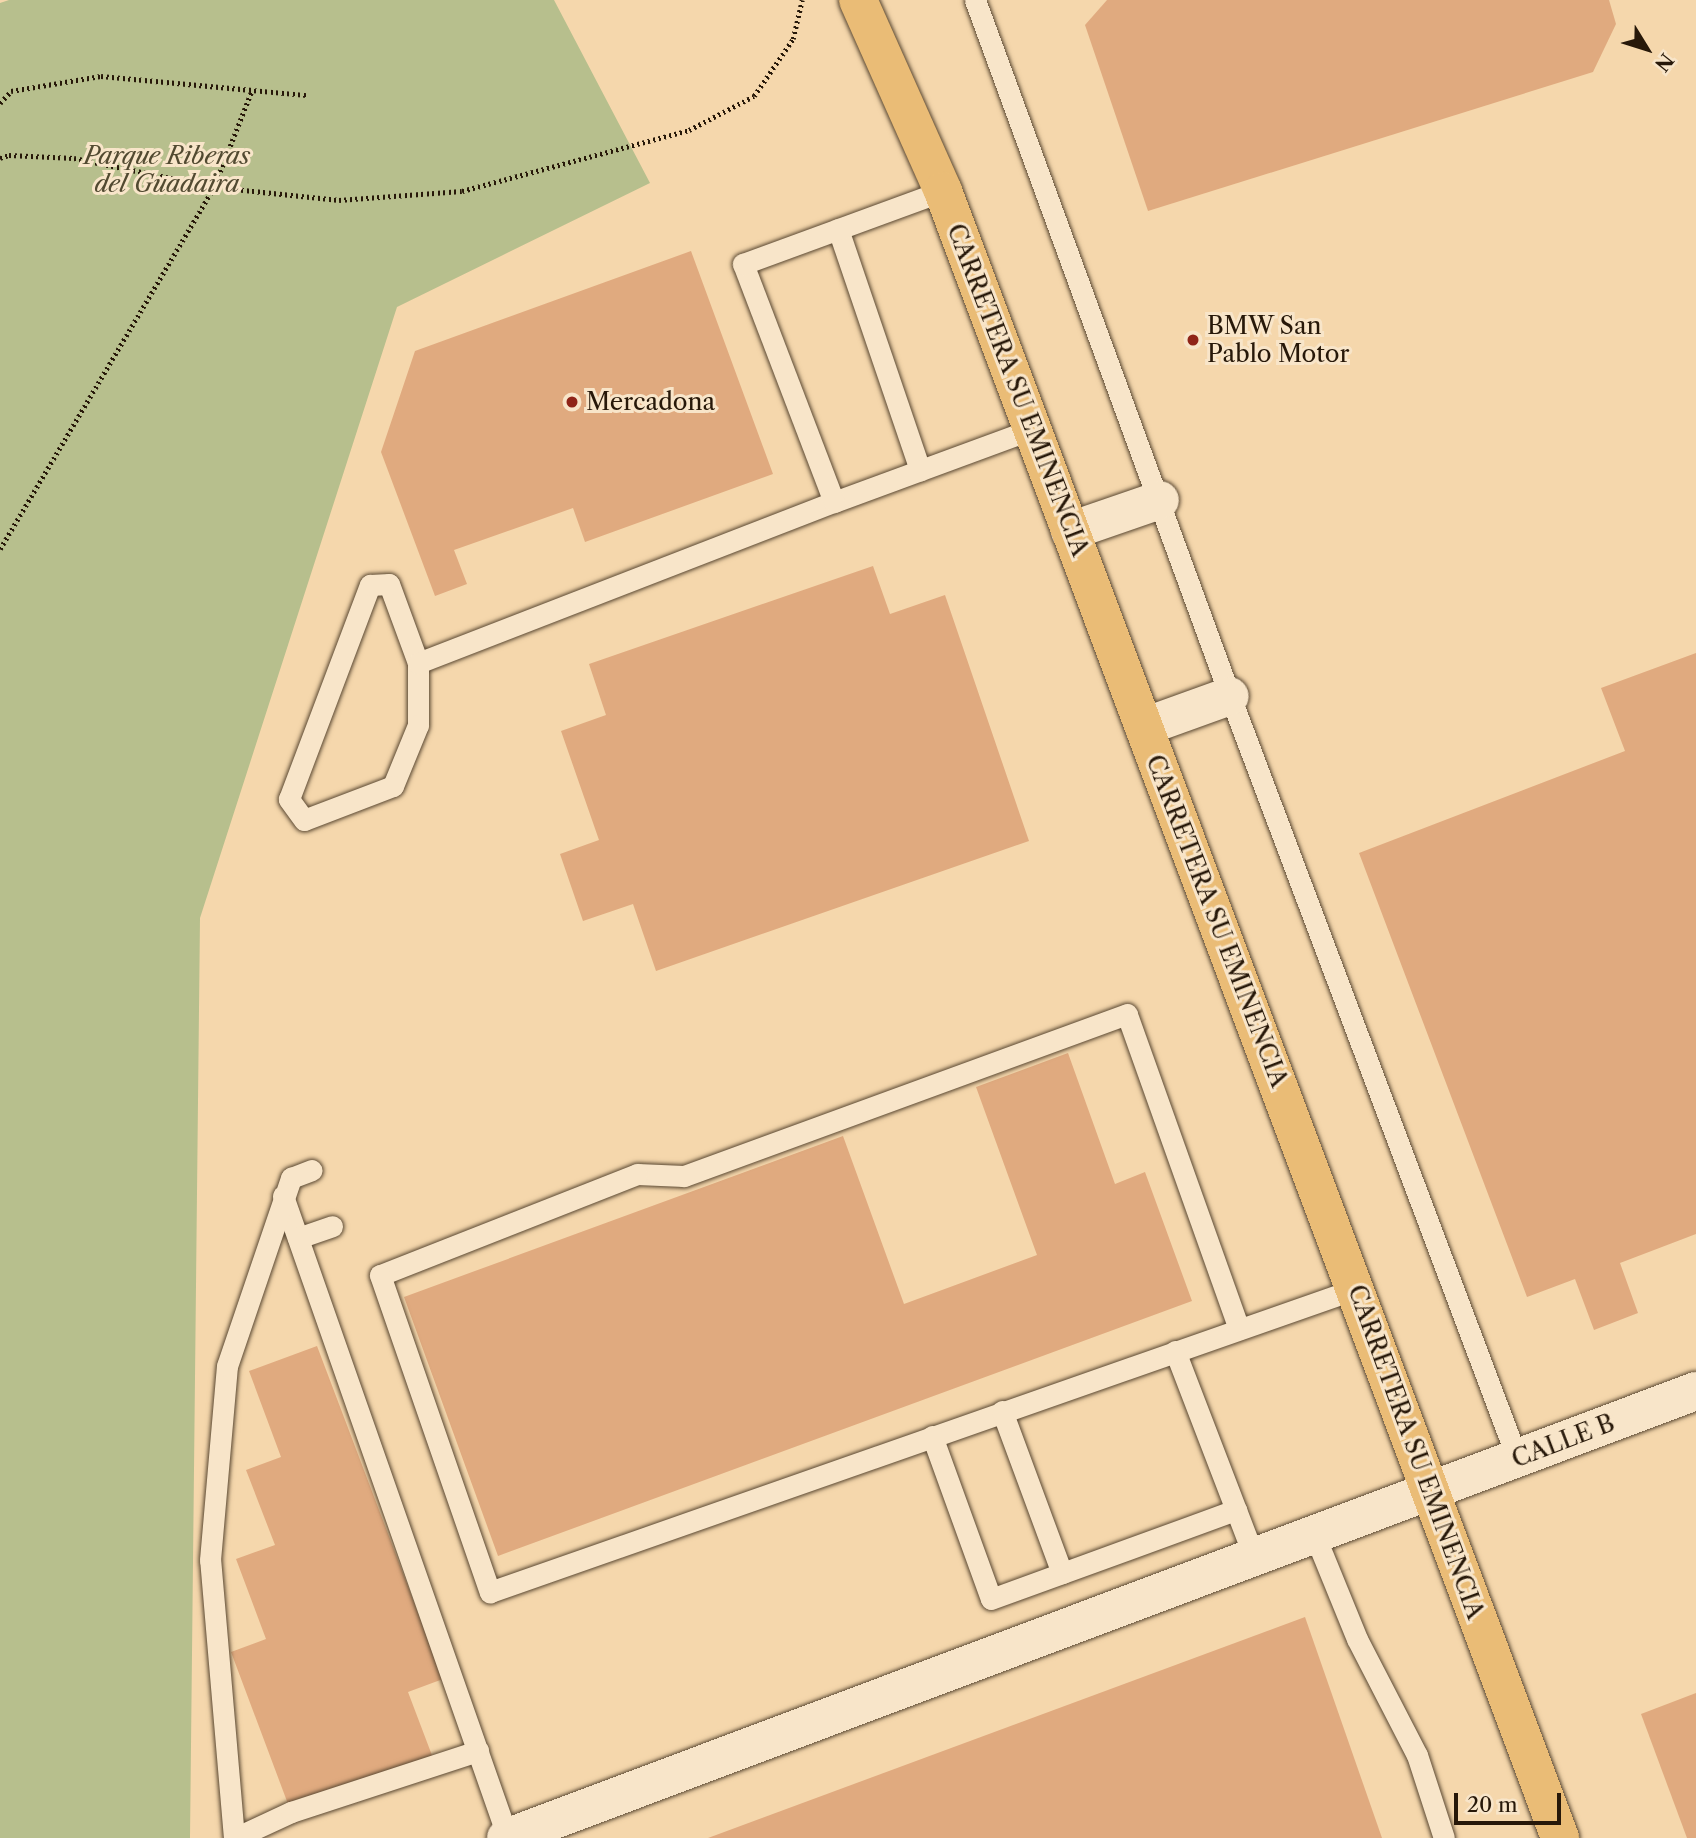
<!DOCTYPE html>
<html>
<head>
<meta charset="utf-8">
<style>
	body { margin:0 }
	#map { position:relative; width:1696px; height:1838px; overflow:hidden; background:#f5d7ac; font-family:"Libre Caslon Text",serif }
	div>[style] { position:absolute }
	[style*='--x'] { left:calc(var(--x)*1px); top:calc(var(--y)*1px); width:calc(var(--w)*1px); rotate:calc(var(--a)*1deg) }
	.green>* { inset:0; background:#b7bf8d }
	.building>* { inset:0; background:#e0aa7f }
	.path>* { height:4.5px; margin-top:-2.25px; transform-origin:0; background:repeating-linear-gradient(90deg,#271809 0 2px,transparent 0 5.5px) }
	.roads { filter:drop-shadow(0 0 2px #5a4832) drop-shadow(0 0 2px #5a4832) }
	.service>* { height:21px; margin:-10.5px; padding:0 10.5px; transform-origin:10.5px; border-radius:10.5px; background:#f8e5c9 }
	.minor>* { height:38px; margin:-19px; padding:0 19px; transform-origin:19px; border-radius:19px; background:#f8e5c9 }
	.primary>* { height:38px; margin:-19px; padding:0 19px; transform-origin:19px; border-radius:19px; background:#eabc76 }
	.dots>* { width:19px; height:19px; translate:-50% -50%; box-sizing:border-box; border:4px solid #f8e5c9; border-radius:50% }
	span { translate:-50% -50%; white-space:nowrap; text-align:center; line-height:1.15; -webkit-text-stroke:6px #f8e5c9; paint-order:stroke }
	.park-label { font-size:24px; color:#524a31; font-style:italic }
	.poi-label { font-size:24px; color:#271809 }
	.left { translate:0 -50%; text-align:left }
	.street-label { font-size:24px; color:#271809 }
	.north { position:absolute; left:1612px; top:14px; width:70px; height:70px; -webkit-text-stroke:5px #f8e5c9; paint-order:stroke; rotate:128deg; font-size:19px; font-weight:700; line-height:28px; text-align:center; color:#271809 }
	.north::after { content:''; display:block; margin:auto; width:24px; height:32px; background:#271809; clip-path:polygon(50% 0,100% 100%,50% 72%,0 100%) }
	.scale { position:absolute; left:1454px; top:1793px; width:107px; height:32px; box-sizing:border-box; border:4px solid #271809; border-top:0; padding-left:9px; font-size:21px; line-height:24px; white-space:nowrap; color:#271809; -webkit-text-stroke:5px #f8e5c9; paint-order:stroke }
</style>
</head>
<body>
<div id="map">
	<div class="green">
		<div style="clip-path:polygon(9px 0,554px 0,650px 183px,397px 307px,200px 918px,190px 1838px,0 1838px,0 3px)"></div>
	</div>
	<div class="building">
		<div style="clip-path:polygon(1107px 0,1609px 0,1616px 24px,1593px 72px,1148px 211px,1085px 25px)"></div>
		<div style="clip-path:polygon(691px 251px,773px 474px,585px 542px,573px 508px,454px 550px,467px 584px,435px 596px,381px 452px,415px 351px)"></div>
		<div style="clip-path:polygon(873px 566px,890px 614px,945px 595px,1029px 841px,656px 971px,633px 904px,583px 921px,560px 854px,599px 840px,561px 731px,606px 715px,589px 664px)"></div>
		<div style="clip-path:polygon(1696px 653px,1696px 1234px,1620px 1263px,1638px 1313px,1594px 1330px,1575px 1279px,1527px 1297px,1359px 853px,1625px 751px,1601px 688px)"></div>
		<div style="clip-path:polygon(1068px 1053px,1115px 1184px,1145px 1172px,1192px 1301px,498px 1556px,404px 1297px,843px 1136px,904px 1304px,1037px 1255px,976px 1087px)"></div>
		<div style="clip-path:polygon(317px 1346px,443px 1679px,408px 1692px,433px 1758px,291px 1812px,231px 1652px,266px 1639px,236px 1559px,275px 1545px,246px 1470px,281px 1457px,249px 1371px)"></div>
		<div style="clip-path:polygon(1305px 1617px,1382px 1838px,708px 1838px)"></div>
		<div style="clip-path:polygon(1696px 1693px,1696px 1838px,1687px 1838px,1641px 1714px)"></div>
	</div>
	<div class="path">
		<div style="--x:0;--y:103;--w:16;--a:-47"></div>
		<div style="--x:11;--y:91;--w:91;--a:-9.5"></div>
		<div style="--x:101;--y:76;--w:207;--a:5.3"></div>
		<div style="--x:0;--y:158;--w:9;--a:-18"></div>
		<div style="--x:9;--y:155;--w:65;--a:2.6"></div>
		<div style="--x:74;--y:158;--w:143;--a:11.7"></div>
		<div style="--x:214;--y:187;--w:126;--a:5.9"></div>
		<div style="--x:339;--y:200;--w:123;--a:-4.2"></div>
		<div style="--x:462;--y:191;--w:235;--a:-15"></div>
		<div style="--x:689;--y:130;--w:73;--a:-27.6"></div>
		<div style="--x:754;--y:96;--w:69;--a:-55.6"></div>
		<div style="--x:793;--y:39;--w:40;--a:-77"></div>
		<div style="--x:0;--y:549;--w:421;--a:-59.4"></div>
		<div style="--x:214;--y:187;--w:104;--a:-68.6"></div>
	</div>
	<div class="roads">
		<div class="service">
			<div style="--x:975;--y:0;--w:741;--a:69.88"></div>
			<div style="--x:1230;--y:696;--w:814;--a:69.36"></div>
			<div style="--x:838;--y:229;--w:255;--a:71.2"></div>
			<div style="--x:834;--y:502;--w:211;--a:-20.2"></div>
			<div style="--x:389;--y:584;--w:84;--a:69.8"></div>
			<div style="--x:418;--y:663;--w:62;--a:90"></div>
			<div style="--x:418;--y:725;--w:66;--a:112.3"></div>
			<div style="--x:393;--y:786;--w:95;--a:159.1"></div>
			<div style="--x:304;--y:820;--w:26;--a:-126"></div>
			<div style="--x:289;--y:799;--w:229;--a:-69.3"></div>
			<div style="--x:370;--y:585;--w:19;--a:-3"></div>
			<div style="--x:418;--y:663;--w:446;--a:-21.2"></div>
			<div style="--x:834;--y:502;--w:255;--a:-110.9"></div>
			<div style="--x:743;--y:264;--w:213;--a:-20.1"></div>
			<div style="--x:283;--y:1196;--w:680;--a:70.69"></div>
			<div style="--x:298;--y:1238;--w:36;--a:-19"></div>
			<div style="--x:1239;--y:1329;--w:334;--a:-109.6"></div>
			<div style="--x:1127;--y:1014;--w:472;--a:159.9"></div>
			<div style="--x:684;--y:1176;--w:47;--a:-177.6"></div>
			<div style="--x:637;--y:1174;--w:276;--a:158.5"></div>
			<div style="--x:380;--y:1275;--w:336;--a:70.9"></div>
			<div style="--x:490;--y:1592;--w:917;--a:-19.3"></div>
			<div style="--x:1175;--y:1351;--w:223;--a:69"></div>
			<div style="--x:1002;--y:1411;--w:173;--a:69.7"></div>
			<div style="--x:932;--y:1436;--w:173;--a:70.1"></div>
			<div style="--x:991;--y:1599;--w:261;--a:-20"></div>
			<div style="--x:1315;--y:1536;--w:111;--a:67.8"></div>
			<div style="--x:1357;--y:1639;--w:131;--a:62.7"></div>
			<div style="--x:1417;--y:1755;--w:87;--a:72"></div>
			<div style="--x:234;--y:1838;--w:279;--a:-94.9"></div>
			<div style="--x:210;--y:1560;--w:195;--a:-85"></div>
			<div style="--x:227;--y:1366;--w:199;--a:-71.2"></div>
			<div style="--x:291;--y:1178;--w:22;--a:-21"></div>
			<div style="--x:235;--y:1838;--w:62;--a:-24.9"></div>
			<div style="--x:291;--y:1812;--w:197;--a:-18.1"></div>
		</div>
		<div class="minor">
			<div style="--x:1070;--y:531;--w:95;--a:-19"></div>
			<div style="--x:1144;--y:727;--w:91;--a:-19.8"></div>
			<div style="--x:506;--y:1838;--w:1271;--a:-20.59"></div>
		</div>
		<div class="primary">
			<div style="--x:858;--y:0;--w:209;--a:66"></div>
			<div style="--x:943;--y:191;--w:1759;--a:69.46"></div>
		</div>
	</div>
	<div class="dots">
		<div style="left:1193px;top:340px;background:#8f2418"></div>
		<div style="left:572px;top:402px;background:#8f2418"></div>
	</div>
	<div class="park-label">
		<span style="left:167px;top:170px">Parque Riberas<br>del Guadaira</span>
	</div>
	<div class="poi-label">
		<span class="left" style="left:1207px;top:340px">BMW San<br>Pablo Motor</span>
		<span class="left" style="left:586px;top:402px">Mercadona</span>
	</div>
	<div class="street-label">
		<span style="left:1018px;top:390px;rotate:69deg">CARRETERA SU EMINENCIA</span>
		<span style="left:1217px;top:921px;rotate:69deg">CARRETERA SU EMINENCIA</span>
		<span style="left:1563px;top:1441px;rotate:-21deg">CALLE B</span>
		<span style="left:1416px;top:1452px;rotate:70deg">CARRETERA SU EMINENCIA</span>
	</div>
	<div class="north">N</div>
	<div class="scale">20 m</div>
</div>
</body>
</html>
